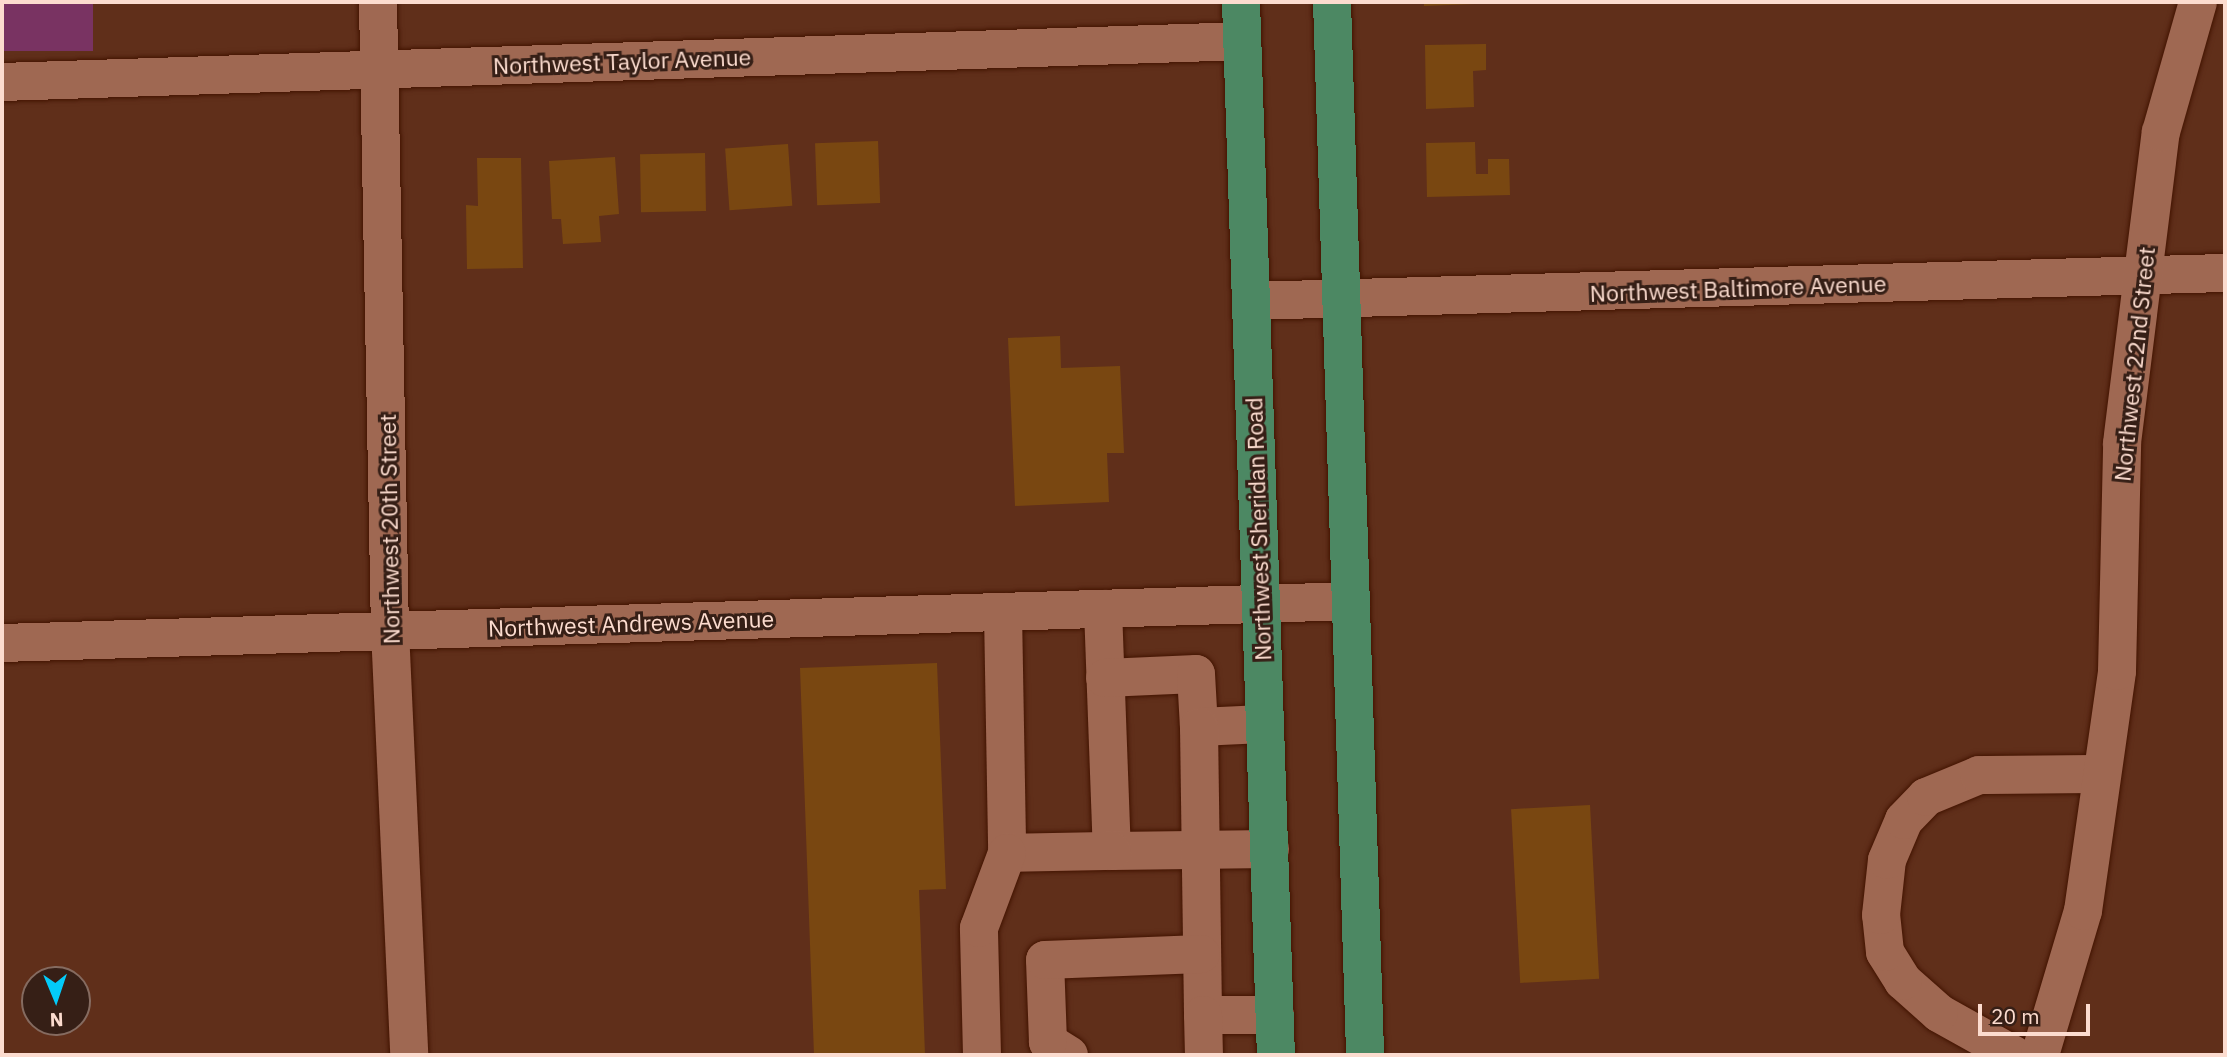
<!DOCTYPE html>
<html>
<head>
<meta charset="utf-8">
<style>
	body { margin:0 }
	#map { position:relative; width:2227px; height:1057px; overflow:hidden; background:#602f1a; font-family:"IBM Plex Sans",sans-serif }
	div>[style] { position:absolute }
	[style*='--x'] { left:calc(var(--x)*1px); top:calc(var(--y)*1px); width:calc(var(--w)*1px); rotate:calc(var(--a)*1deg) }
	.green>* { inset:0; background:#793362; transform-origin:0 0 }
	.building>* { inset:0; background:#794711; transform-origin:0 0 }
	.roads { filter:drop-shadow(0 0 2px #431401) drop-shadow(0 0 2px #431401) }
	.minor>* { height:38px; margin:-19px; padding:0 19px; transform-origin:19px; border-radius:19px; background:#9f6852 }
	.major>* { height:38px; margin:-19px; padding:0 19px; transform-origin:19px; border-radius:19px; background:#4c8863 }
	span { translate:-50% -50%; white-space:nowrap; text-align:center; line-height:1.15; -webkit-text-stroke:6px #361f16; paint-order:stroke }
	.street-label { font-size:23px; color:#fcdccf }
	.frame { position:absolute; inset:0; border:4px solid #fcdccf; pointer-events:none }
	.north { position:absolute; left:21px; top:966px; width:70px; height:70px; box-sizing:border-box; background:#361f16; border:2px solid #856b60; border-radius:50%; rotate:178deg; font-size:19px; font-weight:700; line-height:28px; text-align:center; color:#fcdccf }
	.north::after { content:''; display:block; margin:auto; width:24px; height:32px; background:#03cbf9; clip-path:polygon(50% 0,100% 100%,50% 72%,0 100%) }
	.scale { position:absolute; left:1978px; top:1004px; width:112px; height:32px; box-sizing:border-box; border:4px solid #fcdccf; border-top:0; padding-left:9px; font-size:21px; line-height:24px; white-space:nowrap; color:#fcdccf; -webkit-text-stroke:5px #361f16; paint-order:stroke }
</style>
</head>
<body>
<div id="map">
	<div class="green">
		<div style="left:2px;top:2px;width:91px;height:49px"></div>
	</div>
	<div class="building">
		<div style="clip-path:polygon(1424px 2px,1475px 2px,1475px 4px,1424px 6px)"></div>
		<div style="clip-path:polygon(1486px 44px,1486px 70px,1473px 71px,1474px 107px,1426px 109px,1425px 45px)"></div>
		<div style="left:878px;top:141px;width:62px;height:63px;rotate:88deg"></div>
		<div style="clip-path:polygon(1475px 142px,1476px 174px,1488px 174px,1488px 159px,1509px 159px,1510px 195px,1427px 197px,1426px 143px)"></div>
		<div style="left:788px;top:144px;width:62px;height:63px;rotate:86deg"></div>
		<div style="left:705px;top:153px;width:58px;height:65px;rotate:89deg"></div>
		<div style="clip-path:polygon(615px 157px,619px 214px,599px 216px,601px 242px,563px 244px,561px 219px,552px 219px,549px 161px)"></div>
		<div style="clip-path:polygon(477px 158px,521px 158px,523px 268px,467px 269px,466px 205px,478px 206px)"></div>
		<div style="clip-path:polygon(1060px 336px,1061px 368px,1120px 366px,1124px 453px,1107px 453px,1109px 502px,1015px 506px,1008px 338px)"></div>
		<div style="clip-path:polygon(937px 663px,946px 889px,919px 890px,925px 1055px,814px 1055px,800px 668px)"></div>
		<div style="left:1590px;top:805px;width:174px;height:79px;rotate:87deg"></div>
	</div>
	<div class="roads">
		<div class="minor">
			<div style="--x:378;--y:2;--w:628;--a:88.91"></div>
			<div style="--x:390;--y:630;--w:425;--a:87.4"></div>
			<div style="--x:2;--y:82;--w:1241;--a:-1.89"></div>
			<div style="--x:1251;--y:301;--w:974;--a:-1.65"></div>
			<div style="--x:1103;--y:609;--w:242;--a:87.9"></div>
			<div style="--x:1112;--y:851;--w:158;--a:-0.7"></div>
			<div style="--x:1003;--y:612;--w:241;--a:89"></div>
			<div style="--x:1007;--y:853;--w:105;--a:-1.1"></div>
			<div style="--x:2;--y:643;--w:1350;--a:-1.78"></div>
			<div style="--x:1105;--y:678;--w:91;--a:-2.5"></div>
			<div style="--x:1196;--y:674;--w:53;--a:86.8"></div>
			<div style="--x:1263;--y:724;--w:64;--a:177.3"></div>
			<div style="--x:1199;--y:727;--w:288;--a:89.2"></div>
			<div style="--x:1203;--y:1015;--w:72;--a:0"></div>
			<div style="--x:1203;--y:1015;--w:40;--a:88.6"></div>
			<div style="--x:982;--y:1055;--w:127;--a:-91.4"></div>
			<div style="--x:979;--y:928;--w:80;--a:-69.5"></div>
			<div style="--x:1069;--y:1055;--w:25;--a:-148"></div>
			<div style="--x:1048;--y:1042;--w:82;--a:-92.1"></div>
			<div style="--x:1045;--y:960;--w:156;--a:-2.2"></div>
			<div style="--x:2014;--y:1055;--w:86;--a:-150.8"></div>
			<div style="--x:1939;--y:1013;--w:48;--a:-138.4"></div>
			<div style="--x:1903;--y:981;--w:34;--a:-122"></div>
			<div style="--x:1885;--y:952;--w:37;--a:-96"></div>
			<div style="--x:1881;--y:915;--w:55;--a:-83.8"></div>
			<div style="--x:1887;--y:860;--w:43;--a:-67"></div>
			<div style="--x:1904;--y:820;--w:32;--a:-46"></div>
			<div style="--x:1926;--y:797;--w:57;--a:-22.5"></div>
			<div style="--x:1979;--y:775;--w:123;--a:-0.5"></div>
			<div style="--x:2040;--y:1055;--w:150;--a:-73.4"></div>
			<div style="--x:2083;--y:911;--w:242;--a:-81.9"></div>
			<div style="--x:2117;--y:671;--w:228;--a:-88.7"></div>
			<div style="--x:2122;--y:443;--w:313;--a:-82.9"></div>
			<div style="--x:2161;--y:132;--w:135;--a:-74.1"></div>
		</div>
		<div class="major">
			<div style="--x:1241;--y:2;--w:1054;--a:88.1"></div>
			<div style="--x:1332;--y:2;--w:1054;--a:88.2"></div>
		</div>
	</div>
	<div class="street-label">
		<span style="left:622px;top:61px;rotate:-2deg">Northwest Taylor Avenue</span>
		<span style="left:1738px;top:288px;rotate:-2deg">Northwest Baltimore Avenue</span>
		<span style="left:2134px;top:364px;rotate:-84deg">Northwest 22nd Street</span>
		<span style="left:389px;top:529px;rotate:-91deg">Northwest 20th Street</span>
		<span style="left:1258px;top:529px;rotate:-92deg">Northwest Sheridan Road</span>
		<span style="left:631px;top:623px;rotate:-2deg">Northwest Andrews Avenue</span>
	</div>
	<div class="frame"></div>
	<div class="north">N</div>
	<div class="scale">20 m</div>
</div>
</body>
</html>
